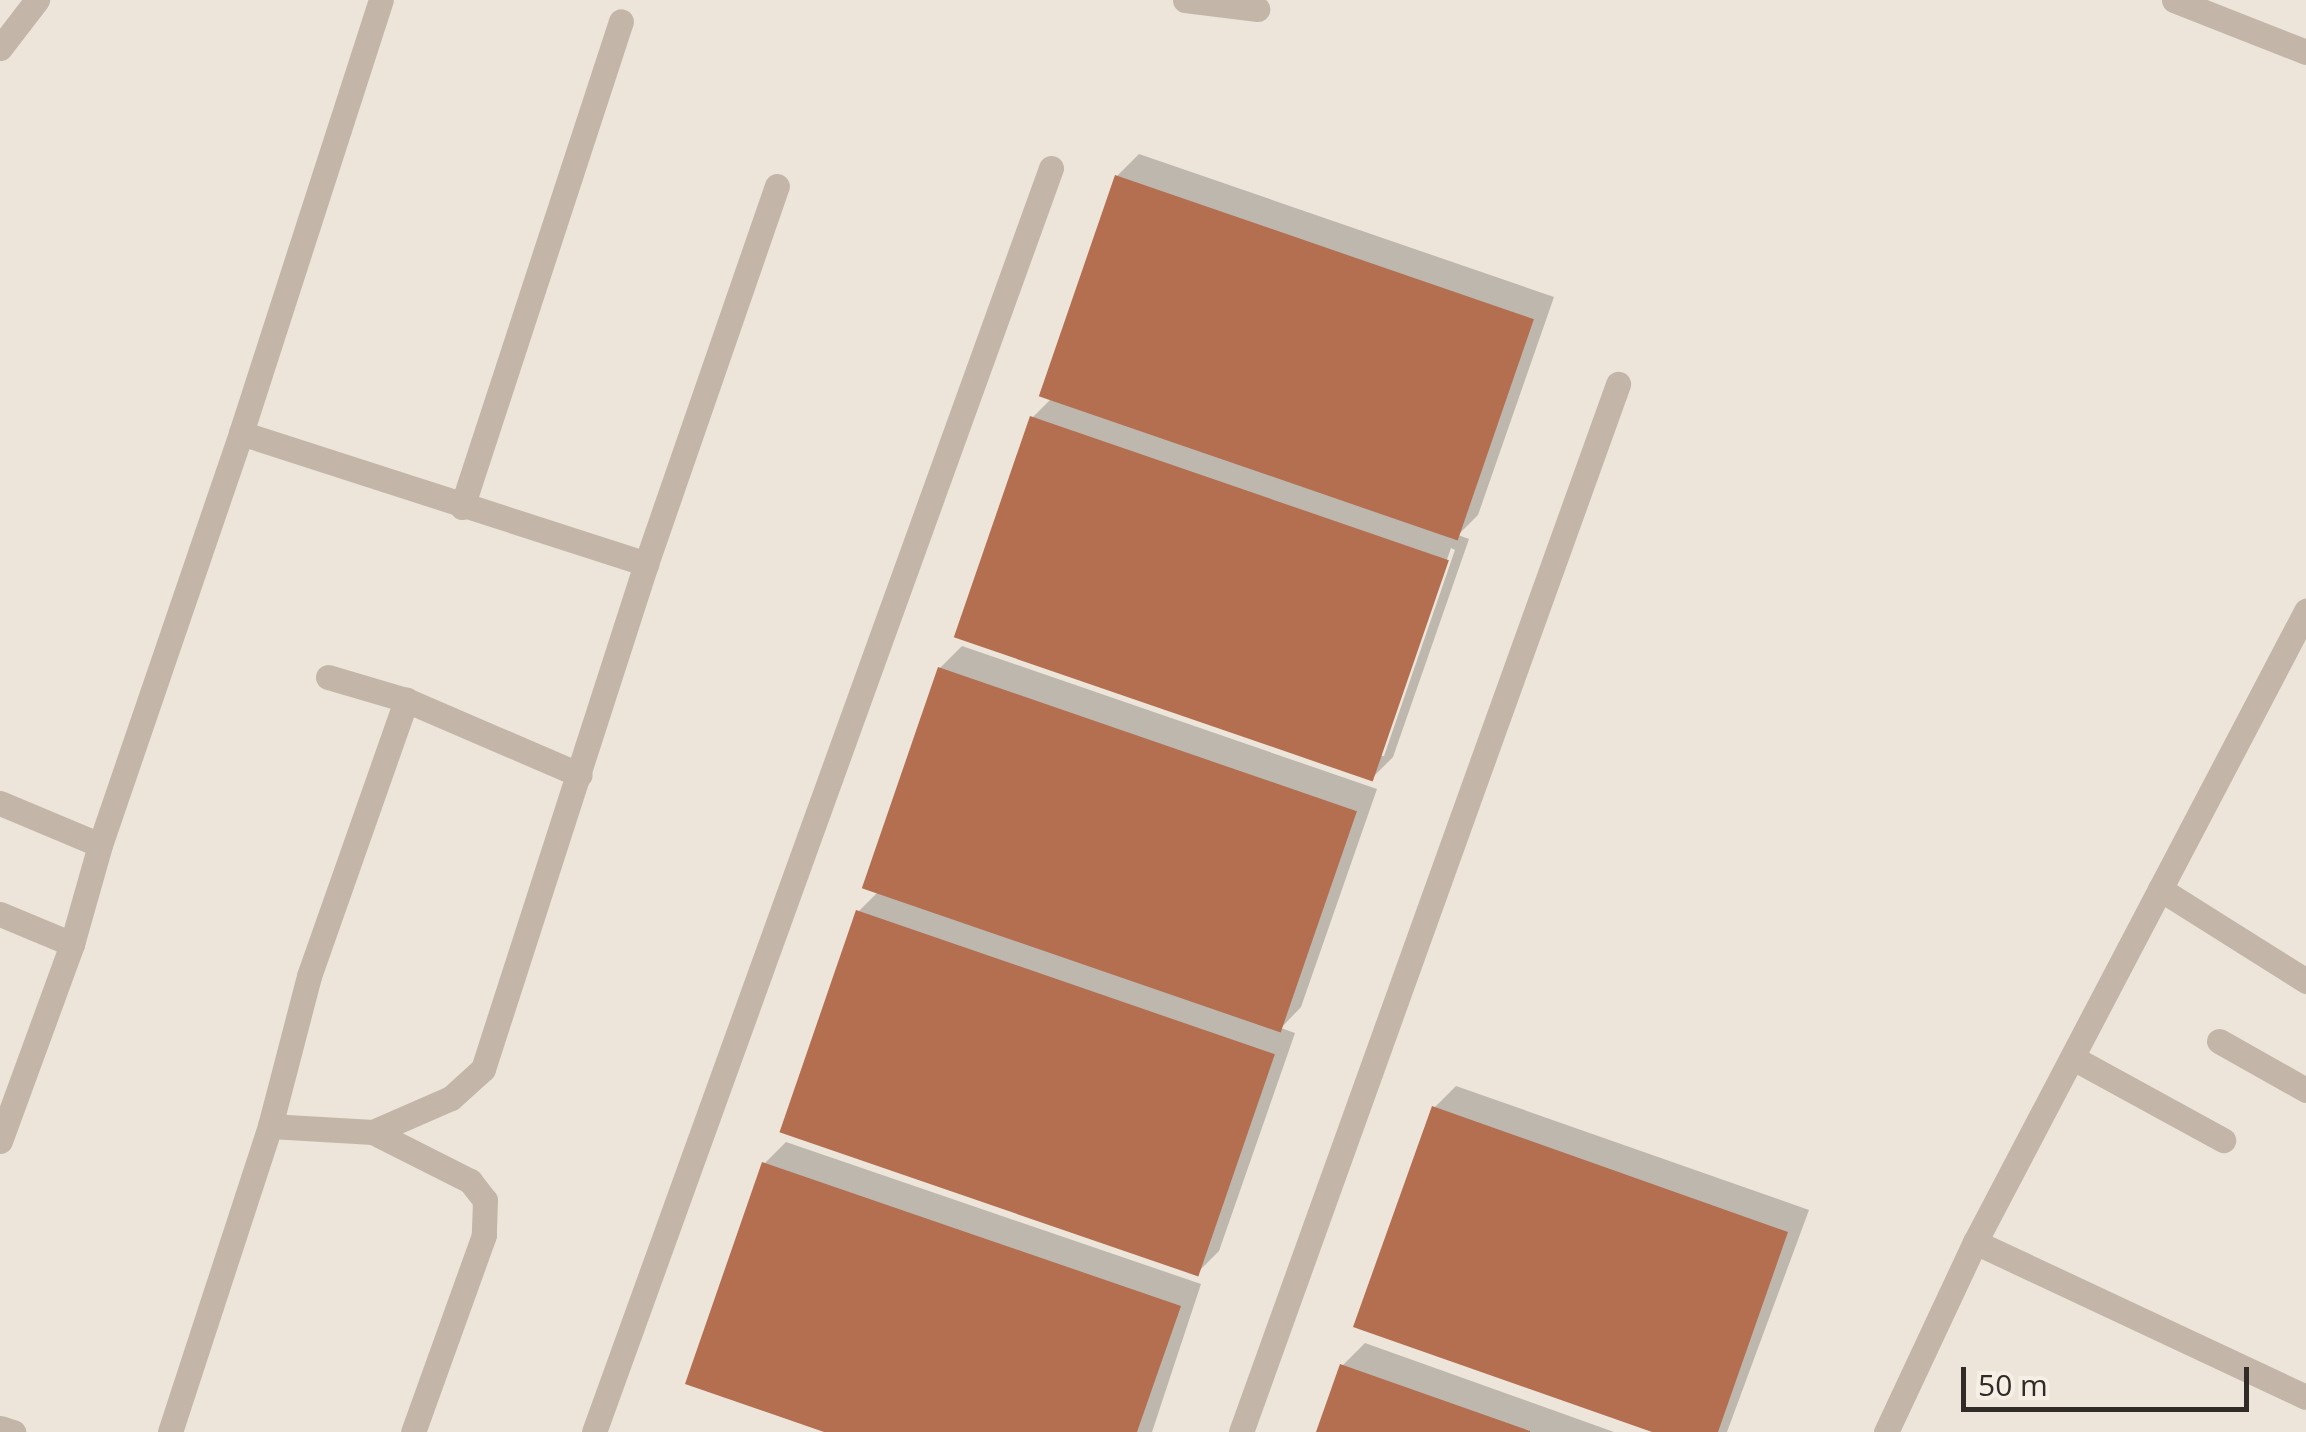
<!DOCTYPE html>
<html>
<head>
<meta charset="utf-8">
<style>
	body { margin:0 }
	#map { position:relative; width:2306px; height:1432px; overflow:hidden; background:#ede5da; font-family:"Open Sans",sans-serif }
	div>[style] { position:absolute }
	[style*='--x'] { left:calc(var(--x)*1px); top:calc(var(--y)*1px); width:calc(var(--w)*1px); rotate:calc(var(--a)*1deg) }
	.shadow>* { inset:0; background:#0003 }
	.building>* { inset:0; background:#b46f50; transform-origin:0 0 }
	.minor>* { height:25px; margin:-12.5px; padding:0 12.5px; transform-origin:12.5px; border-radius:12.5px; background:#c3b6a8 }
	span { translate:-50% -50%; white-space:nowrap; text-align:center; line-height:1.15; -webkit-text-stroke:9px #f6efe5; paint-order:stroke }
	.scale { position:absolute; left:1961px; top:1367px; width:288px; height:45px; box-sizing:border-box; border:5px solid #312b27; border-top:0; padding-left:12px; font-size:30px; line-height:35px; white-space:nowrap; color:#312b27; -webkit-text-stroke:8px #f6efe5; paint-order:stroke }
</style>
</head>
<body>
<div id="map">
	<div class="shadow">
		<div style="clip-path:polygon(evenodd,1139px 154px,1554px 297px,1478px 515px,1458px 535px,1469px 539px,1393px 757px,1371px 779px,1032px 418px,1052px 398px,1117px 176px,1139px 154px,1451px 548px,1455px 550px,1384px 756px,1378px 756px,1451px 548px)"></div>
		<div style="clip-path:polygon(962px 646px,1377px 789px,1301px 1007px,1281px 1028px,1295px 1033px,1219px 1251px,1197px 1273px,858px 912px,879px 891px,940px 668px)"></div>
		<div style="clip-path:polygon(1456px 1086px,1809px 1210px,1727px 1432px,1659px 1432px,1434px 1108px)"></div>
		<div style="clip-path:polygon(786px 1142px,1201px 1284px,1152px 1432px,831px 1432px,764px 1164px)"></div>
		<div style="clip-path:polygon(1365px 1343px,1614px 1432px,1319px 1432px,1343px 1365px)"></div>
	</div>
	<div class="building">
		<div style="left:1115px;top:175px;width:443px;height:234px;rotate:19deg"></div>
		<div style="left:1030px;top:416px;width:443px;height:234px;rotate:19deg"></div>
		<div style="left:938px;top:667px;width:443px;height:234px;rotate:19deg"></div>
		<div style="left:856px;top:910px;width:443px;height:235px;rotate:19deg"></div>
		<div style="clip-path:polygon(1432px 1106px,1788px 1232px,1718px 1432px,1652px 1432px,1353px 1327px)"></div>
		<div style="clip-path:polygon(762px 1162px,1181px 1306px,1137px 1432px,824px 1432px,685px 1384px)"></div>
		<div style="clip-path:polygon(1340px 1364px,1530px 1431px,1530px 1432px,1316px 1432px)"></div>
	</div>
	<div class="minor">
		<div style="--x:1185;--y:0;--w:73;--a:7.1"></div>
		<div style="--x:2174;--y:0;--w:142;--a:21.5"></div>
		<div style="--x:0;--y:48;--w:61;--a:-52.4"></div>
		<div style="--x:241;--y:433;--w:426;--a:17.9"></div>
		<div style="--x:462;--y:507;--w:511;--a:-71.88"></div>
		<div style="--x:328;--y:677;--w:81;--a:16.4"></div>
		<div style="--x:406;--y:700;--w:189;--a:23.3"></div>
		<div style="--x:0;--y:803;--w:108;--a:22.8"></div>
		<div style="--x:2160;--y:889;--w:173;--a:32.2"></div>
		<div style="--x:0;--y:914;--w:78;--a:22.6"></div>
		<div style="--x:2219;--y:1041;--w:100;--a:29.4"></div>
		<div style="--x:2075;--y:1059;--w:169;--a:28.7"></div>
		<div style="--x:270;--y:1126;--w:103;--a:3.3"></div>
		<div style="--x:373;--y:1132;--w:85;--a:-23.6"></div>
		<div style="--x:451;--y:1098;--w:43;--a:-42.2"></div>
		<div style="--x:483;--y:1069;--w:531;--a:-72.11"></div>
		<div style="--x:646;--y:564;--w:400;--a:-70.9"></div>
		<div style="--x:373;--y:1132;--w:109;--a:26.8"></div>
		<div style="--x:470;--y:1181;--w:24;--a:52"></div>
		<div style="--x:485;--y:1200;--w:35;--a:92"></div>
		<div style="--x:484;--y:1235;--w:209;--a:109.8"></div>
		<div style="--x:0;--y:1141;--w:210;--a:-69.9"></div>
		<div style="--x:72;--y:944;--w:103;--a:-74.2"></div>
		<div style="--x:100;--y:845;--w:435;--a:-71.1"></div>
		<div style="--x:241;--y:433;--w:455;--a:-72.1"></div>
		<div style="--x:1975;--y:1242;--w:365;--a:25.1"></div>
		<div style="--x:0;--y:1428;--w:14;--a:17"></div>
		<div style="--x:170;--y:1432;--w:322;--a:-71.9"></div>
		<div style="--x:270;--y:1126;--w:155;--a:-75.4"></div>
		<div style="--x:309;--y:976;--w:293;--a:-70.6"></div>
		<div style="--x:594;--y:1432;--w:1344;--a:-70.12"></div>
		<div style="--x:1241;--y:1432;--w:1114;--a:-70.21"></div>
		<div style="--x:1886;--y:1432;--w:210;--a:-64.9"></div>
		<div style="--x:1975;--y:1242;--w:713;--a:-62.32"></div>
	</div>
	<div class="scale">50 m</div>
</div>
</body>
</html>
